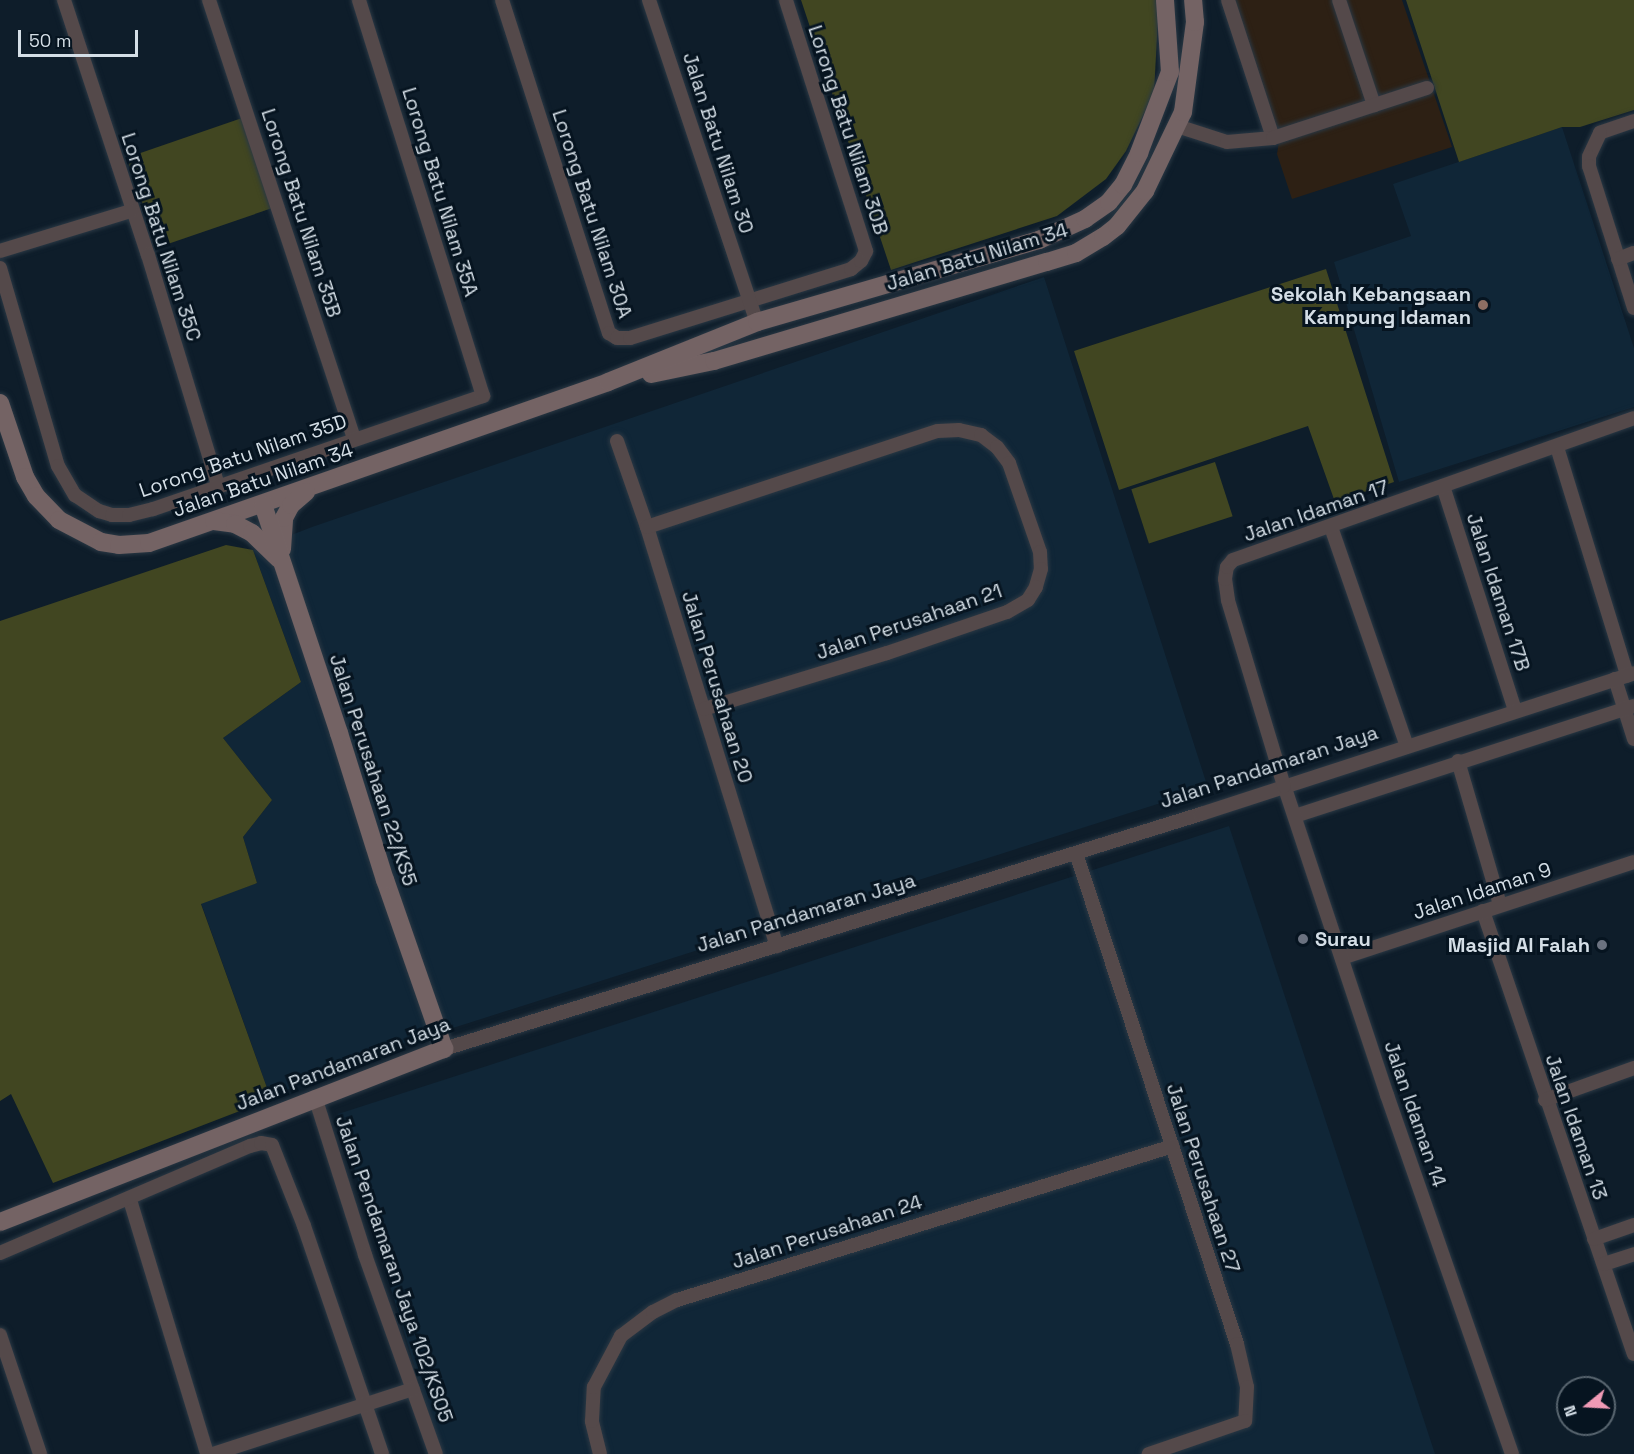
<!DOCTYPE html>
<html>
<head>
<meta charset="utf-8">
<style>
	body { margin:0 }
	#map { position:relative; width:1634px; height:1454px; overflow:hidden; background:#0e1d2a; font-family:"Space Grotesk",sans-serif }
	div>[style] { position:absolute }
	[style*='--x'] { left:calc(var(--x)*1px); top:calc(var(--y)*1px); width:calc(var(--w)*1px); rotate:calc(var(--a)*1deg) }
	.commercial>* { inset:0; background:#2d2014 }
	.built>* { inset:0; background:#102637 }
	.green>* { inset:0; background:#414621; transform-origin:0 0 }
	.roads { filter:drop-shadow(0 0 2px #2a3844) drop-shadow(0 0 2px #2a3844) }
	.street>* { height:14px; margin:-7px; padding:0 7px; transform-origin:7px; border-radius:7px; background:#54494a }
	.secondary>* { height:18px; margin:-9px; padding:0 9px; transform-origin:9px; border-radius:9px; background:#746364 }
	.dots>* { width:16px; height:16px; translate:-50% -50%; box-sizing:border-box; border:3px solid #061420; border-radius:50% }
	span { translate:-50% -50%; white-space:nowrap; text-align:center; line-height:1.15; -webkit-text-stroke:6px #061420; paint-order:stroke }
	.street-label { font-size:20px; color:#d4dee6 }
	.poi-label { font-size:20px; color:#d4dee6; font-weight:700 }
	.right { translate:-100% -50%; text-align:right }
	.left { translate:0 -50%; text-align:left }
	.north { position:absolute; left:1556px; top:1376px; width:60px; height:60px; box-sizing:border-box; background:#061420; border:2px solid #58656f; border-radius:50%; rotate:252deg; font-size:16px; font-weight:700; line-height:24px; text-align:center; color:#d4dee6 }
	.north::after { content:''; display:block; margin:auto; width:21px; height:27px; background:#f09ab5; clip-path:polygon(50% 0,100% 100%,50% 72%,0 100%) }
	.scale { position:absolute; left:18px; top:30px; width:120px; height:27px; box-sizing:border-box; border:3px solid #d4dee6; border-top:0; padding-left:8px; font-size:18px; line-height:21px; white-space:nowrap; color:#d4dee6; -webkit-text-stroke:4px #061420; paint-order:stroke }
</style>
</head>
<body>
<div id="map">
	<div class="commercial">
		<div style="clip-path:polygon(1233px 0,1402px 0,1452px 147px,1292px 199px,1277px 154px,1279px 141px)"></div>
	</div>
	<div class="built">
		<div style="clip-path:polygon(1562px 127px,1634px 348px,1634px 407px,1399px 482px,1334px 262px,1411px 236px,1393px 184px)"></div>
		<div style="clip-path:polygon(1044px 277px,1208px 788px,327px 1068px,271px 1099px,201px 903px,257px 883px,243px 837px,272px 800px,223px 738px,301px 682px,253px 550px,312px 527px)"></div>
		<div style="clip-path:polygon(1229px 826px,1435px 1454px,441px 1454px,338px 1114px)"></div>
	</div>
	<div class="green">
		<div style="clip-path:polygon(801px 0,1159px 0,1154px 93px,1126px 151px,1106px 179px,1057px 216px,891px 270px)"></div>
		<div style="clip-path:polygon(1406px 0,1634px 0,1634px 110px,1580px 127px,1562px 127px,1459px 162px)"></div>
		<div style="left:242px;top:118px;width:95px;height:122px;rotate:71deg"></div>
		<div style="clip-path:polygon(1326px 269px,1394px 482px,1335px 502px,1308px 426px,1119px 490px,1074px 351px)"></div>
		<div style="left:1215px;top:462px;width:57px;height:88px;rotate:72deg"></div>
		<div style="clip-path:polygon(226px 545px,253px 550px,301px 682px,223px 738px,272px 800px,243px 837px,257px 883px,201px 904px,271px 1099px,53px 1183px,11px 1094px,0 1101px,0 621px)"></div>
	</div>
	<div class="roads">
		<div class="street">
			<div style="--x:64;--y:0;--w:268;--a:71.8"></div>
			<div style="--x:148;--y:255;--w:241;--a:73.1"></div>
			<div style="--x:209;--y:0;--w:462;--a:71.7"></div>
			<div style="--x:502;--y:0;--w:350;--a:72.2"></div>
			<div style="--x:609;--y:333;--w:9;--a:32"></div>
			<div style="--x:617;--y:338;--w:13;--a:0"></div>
			<div style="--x:630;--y:338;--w:232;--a:-17.3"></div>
			<div style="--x:851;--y:269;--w:13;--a:-39"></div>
			<div style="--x:861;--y:261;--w:11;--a:-63"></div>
			<div style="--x:866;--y:251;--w:263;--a:-107.7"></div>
			<div style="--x:649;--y:0;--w:340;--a:71.5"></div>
			<div style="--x:1228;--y:0;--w:145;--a:71.9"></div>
			<div style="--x:1339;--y:0;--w:111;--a:71.6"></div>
			<div style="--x:1634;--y:121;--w:36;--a:161"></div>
			<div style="--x:1600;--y:133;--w:26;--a:115"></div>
			<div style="--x:1589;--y:157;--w:9;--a:90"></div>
			<div style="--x:1589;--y:166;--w:149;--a:72.4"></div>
			<div style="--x:1177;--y:126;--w:52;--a:17.7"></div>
			<div style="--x:1227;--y:142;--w:46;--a:-5"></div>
			<div style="--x:1273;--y:138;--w:162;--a:-18"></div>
			<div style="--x:0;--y:251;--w:137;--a:-17"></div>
			<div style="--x:1618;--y:259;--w:17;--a:-21"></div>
			<div style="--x:0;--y:268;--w:206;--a:73.7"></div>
			<div style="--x:58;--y:466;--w:34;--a:60"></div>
			<div style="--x:75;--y:495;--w:29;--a:34"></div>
			<div style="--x:99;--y:511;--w:14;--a:17"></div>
			<div style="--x:112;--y:515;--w:17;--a:0"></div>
			<div style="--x:129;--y:515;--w:25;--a:-14"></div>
			<div style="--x:153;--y:509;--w:349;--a:-18.9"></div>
			<div style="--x:483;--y:396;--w:415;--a:-107.4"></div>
			<div style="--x:617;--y:441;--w:91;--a:70.8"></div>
			<div style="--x:647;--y:527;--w:439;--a:72.8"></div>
			<div style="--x:1557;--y:447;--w:239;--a:72.9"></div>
			<div style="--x:1443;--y:486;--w:235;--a:72.2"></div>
			<div style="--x:647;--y:527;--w:306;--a:-18.3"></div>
			<div style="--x:938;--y:431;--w:21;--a:-3"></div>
			<div style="--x:959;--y:430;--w:23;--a:13"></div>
			<div style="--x:981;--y:435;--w:20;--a:37"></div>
			<div style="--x:997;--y:447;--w:20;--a:53"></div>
			<div style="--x:1009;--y:463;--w:94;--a:70.8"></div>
			<div style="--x:1040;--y:552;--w:17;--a:87"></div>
			<div style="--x:1041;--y:569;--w:19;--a:106"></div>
			<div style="--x:1036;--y:587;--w:15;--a:122"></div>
			<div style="--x:1028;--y:600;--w:24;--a:150"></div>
			<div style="--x:1007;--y:612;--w:127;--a:161.1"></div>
			<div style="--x:887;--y:653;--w:191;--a:163"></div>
			<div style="--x:1331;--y:527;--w:232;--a:70.9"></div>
			<div style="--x:1615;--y:679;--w:63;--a:72.4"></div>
			<div style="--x:1458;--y:761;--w:150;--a:73.7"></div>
			<div style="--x:1295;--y:816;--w:356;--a:-18"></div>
			<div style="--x:1076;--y:853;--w:517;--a:71.85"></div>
			<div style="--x:1237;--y:1344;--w:44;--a:76.9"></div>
			<div style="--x:1247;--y:1387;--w:34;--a:93"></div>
			<div style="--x:1245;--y:1421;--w:102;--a:161"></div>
			<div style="--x:1483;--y:911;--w:468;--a:71.2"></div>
			<div style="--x:1342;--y:958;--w:307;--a:-18.2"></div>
			<div style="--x:444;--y:1049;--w:793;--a:-17.25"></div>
			<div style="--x:1201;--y:814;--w:455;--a:-18"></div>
			<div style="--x:315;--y:1097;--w:166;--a:72.4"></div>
			<div style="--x:365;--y:1255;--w:211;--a:70.4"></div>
			<div style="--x:1545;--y:1100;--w:95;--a:-19.8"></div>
			<div style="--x:130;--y:1200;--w:265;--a:73.1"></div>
			<div style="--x:1594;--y:1239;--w:42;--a:-19.3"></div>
			<div style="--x:0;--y:1253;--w:272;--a:-23.2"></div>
			<div style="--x:250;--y:1146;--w:11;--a:-15"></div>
			<div style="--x:261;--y:1143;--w:11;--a:10"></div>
			<div style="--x:272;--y:1145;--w:87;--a:68.4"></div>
			<div style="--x:304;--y:1226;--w:241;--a:71.1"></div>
			<div style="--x:1604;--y:1264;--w:32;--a:-18"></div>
			<div style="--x:0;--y:1335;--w:126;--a:71.4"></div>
			<div style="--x:213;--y:1454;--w:210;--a:-18"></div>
			<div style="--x:600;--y:1454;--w:34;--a:-104"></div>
			<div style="--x:592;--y:1421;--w:34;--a:-87"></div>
			<div style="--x:594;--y:1387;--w:58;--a:-62.1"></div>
			<div style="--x:621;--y:1336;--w:40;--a:-37"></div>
			<div style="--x:653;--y:1312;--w:27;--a:-27"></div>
			<div style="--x:677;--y:1300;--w:519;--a:-17.25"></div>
			<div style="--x:1512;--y:1454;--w:380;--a:-109.2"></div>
			<div style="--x:1387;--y:1095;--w:326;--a:-108.4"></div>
			<div style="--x:1284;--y:786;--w:194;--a:-106.8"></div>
			<div style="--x:1228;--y:600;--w:21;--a:-98"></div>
			<div style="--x:1225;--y:579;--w:12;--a:-81"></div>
			<div style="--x:1227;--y:567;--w:9;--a:-49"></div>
			<div style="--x:1233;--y:560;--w:425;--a:-19.5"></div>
		</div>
		<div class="secondary">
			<div style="--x:651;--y:374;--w:64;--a:-11.7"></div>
			<div style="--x:714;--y:361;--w:347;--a:-16.6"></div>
			<div style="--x:1047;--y:262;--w:30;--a:-17"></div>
			<div style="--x:1076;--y:253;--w:31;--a:-31"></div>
			<div style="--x:1103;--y:237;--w:18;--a:-38"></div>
			<div style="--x:1117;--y:226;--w:45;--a:-51.3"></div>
			<div style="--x:1145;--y:191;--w:88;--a:-64.3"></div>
			<div style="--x:1183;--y:112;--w:91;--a:-82.4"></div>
			<div style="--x:1195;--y:22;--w:22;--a:-95"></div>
			<div style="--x:0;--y:403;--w:78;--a:71.3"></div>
			<div style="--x:25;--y:477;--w:22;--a:60"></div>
			<div style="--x:36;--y:496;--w:33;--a:46"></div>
			<div style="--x:59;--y:520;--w:47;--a:27.6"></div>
			<div style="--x:101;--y:542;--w:18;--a:9"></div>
			<div style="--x:119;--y:545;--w:30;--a:-4"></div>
			<div style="--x:149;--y:543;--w:486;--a:-19.3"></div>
			<div style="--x:608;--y:382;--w:161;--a:-21.9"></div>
			<div style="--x:757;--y:322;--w:294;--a:-16.2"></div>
			<div style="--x:1039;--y:240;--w:51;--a:-24.5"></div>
			<div style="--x:1085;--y:219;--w:29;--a:-35"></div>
			<div style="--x:1109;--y:202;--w:22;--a:-51"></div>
			<div style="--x:1123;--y:185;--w:36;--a:-63"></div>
			<div style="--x:1139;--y:153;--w:87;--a:-69.1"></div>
			<div style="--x:1170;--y:72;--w:72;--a:-94"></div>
			<div style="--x:214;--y:521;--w:21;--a:8"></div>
			<div style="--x:235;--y:524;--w:19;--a:28"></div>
			<div style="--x:252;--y:533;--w:37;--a:44"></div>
			<div style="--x:282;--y:549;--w:31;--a:-86"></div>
			<div style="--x:284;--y:518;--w:15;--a:-62"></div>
			<div style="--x:291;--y:505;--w:20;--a:-41"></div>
			<div style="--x:0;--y:1222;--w:477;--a:-21.3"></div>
			<div style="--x:444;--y:1049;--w:179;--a:-109.2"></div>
			<div style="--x:385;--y:880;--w:154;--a:-107.4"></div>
			<div style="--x:339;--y:733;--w:241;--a:-108.4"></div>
		</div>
	</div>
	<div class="dots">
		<div style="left:1483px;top:305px;background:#8d6e63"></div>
		<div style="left:1303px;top:939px;background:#6b7280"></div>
		<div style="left:1602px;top:945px;background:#6b7280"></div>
	</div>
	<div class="street-label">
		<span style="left:848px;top:130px;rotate:72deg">Lorong Batu Nilam 30B</span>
		<span style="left:718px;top:143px;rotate:72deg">Jalan Batu Nilam 30</span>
		<span style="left:440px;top:192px;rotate:73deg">Lorong Batu Nilam 35A</span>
		<span style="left:301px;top:213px;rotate:72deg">Lorong Batu Nilam 35B</span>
		<span style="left:592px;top:214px;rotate:72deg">Lorong Batu Nilam 30A</span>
		<span style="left:161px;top:237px;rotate:72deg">Lorong Batu Nilam 35C</span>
		<span style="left:977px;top:257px;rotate:-17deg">Jalan Batu Nilam 34</span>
		<span style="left:243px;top:456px;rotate:-19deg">Lorong Batu Nilam 35D</span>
		<span style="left:263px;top:480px;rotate:-19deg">Jalan Batu Nilam 34</span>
		<span style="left:1316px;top:511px;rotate:-19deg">Jalan Idaman 17</span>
		<span style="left:1498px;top:592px;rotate:72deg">Jalan Idaman 17B</span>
		<span style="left:909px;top:622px;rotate:-19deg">Jalan Perusahaan 21</span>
		<span style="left:717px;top:687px;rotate:73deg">Jalan Perusahaan 20</span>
		<span style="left:1269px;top:767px;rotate:-18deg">Jalan Pandamaran Jaya</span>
		<span style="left:373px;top:770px;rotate:72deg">Jalan Perusahaan 22/KS5</span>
		<span style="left:1482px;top:891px;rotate:-18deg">Jalan Idaman 9</span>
		<span style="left:806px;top:913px;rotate:-17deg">Jalan Pandamaran Jaya</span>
		<span style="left:343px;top:1064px;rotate:-21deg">Jalan Pandamaran Jaya</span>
		<span style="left:1415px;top:1114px;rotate:71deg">Jalan Idaman 14</span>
		<span style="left:1576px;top:1127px;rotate:71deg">Jalan Idaman 13</span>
		<span style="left:1203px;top:1178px;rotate:72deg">Jalan Perusahaan 27</span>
		<span style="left:827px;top:1232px;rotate:-18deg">Jalan Perusahaan 24</span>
		<span style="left:394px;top:1269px;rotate:71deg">Jalan Pendamaran Jaya 102/KS05</span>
	</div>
	<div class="poi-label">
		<span class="right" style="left:1471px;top:306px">Sekolah Kebangsaan<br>Kampung Idaman</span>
		<span class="left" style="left:1315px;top:939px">Surau</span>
		<span class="right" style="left:1590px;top:945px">Masjid Al Falah</span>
	</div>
	<div class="north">N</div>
	<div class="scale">50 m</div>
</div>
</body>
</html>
